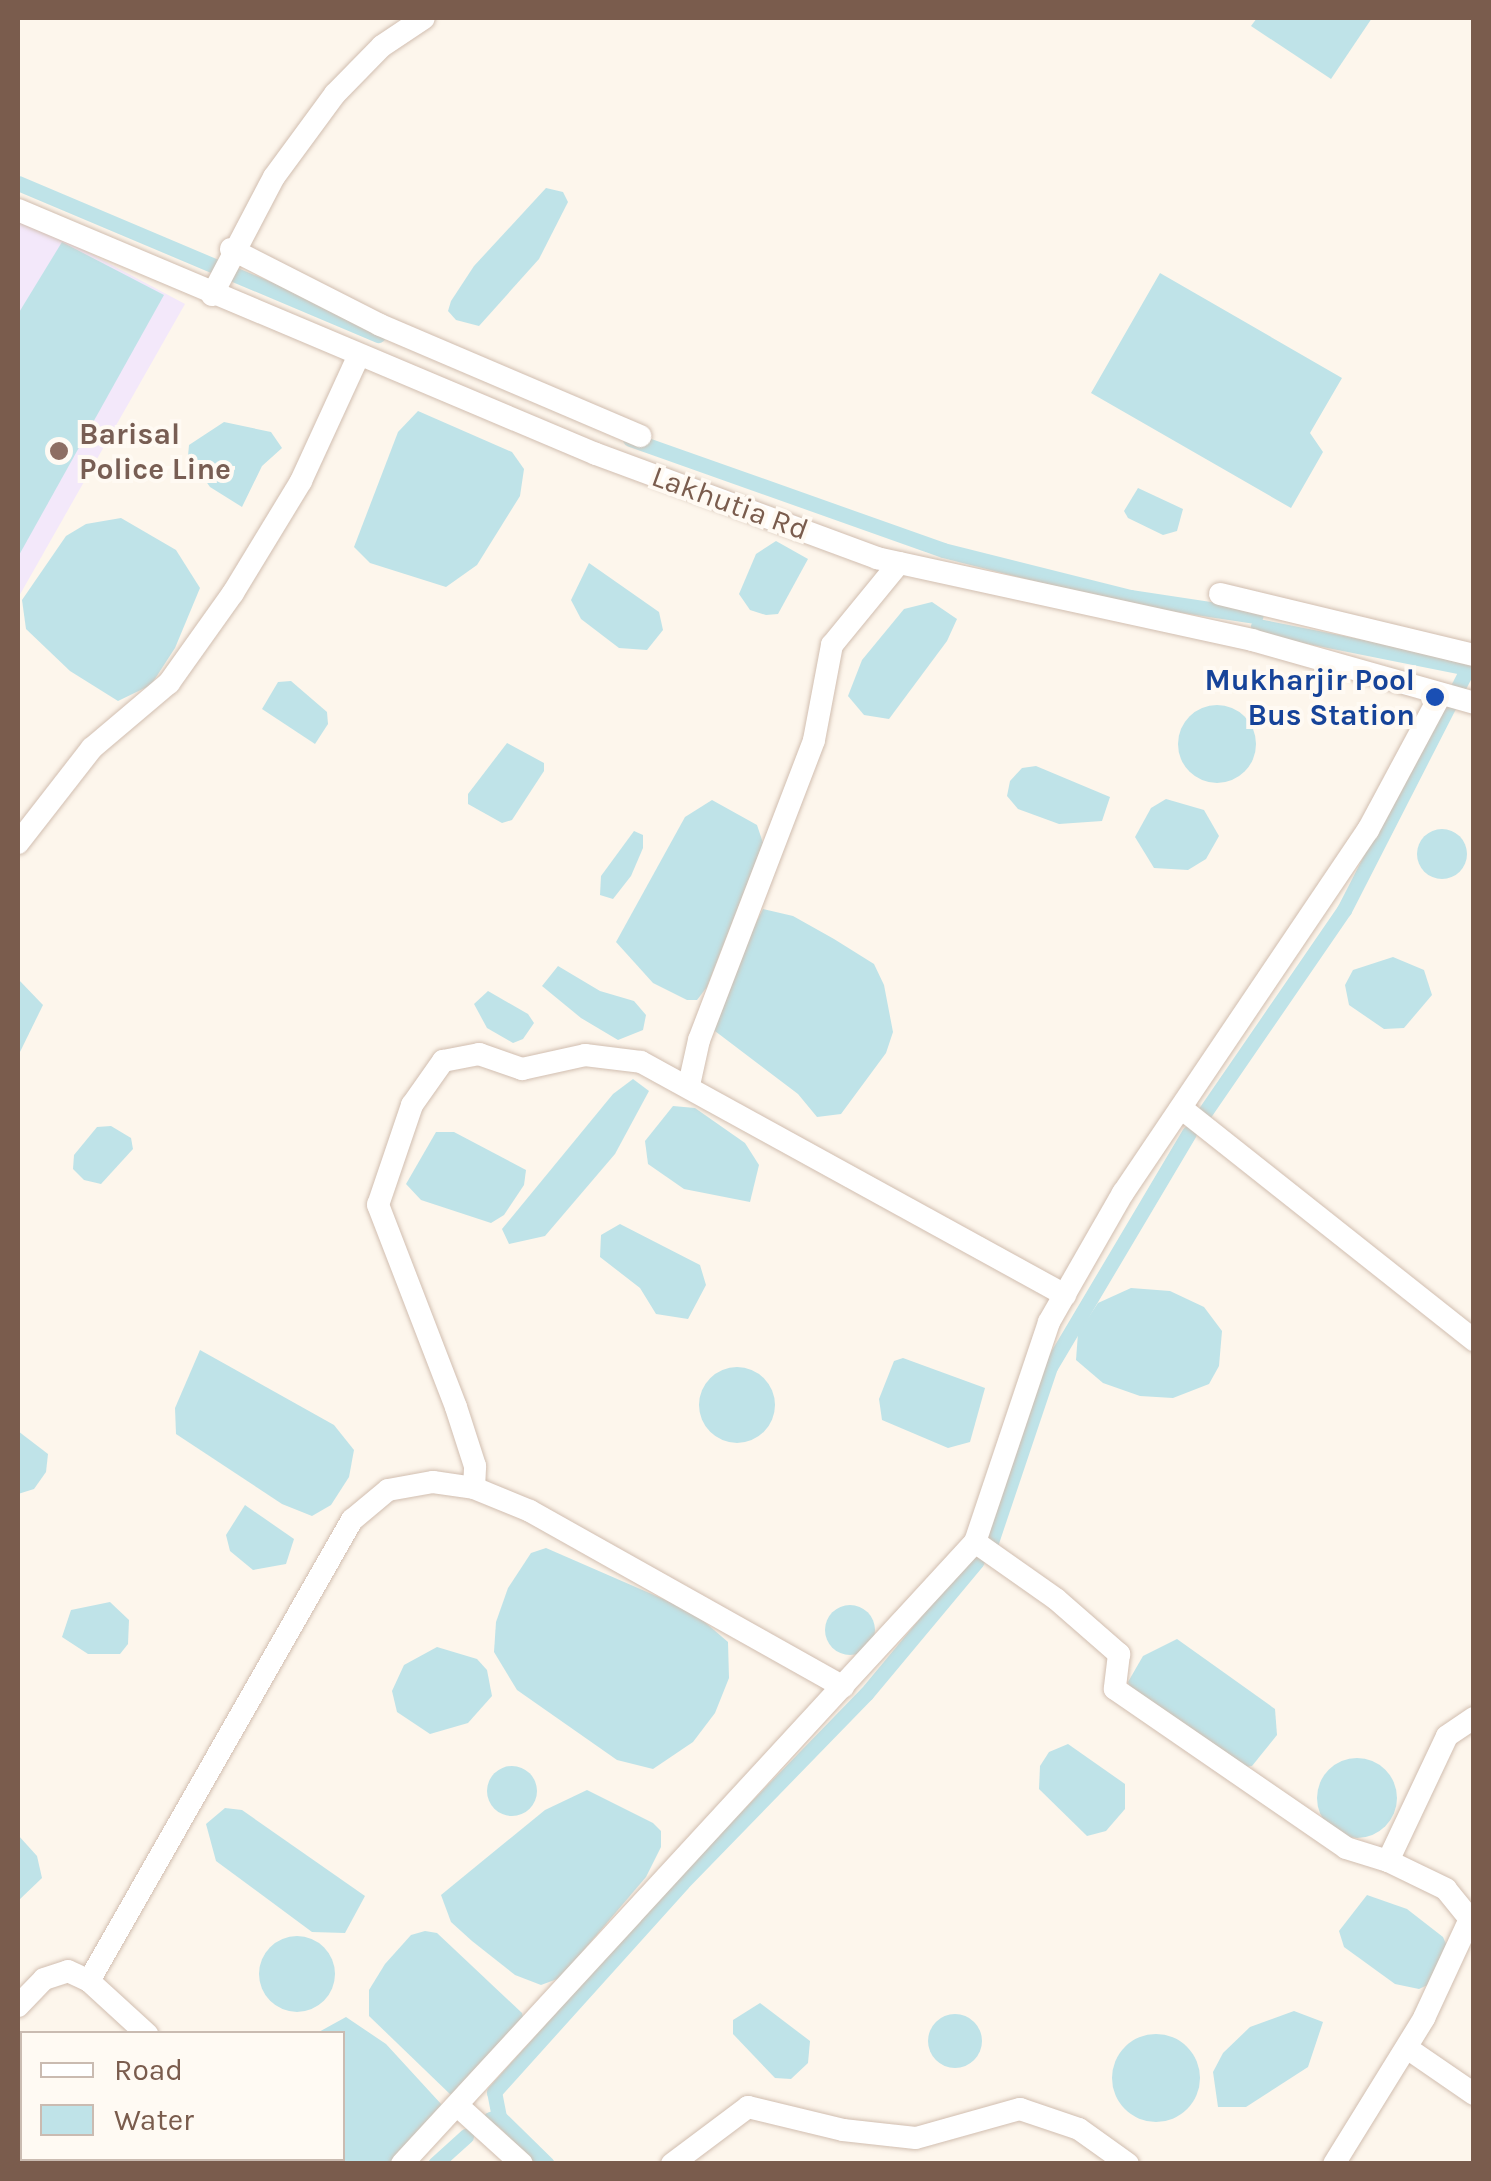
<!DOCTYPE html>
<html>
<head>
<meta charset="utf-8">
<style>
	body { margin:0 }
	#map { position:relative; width:1491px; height:2181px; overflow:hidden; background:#fdf6ec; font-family:Karla,sans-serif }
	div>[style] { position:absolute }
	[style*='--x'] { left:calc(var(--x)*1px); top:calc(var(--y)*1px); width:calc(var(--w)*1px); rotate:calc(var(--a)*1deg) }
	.education>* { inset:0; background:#f3e8fa }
	.water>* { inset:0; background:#bfe3e8 }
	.round { border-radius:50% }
	.canal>* { height:15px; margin:-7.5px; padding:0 7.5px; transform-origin:7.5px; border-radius:7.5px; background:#bfe3e8 }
	.roads { filter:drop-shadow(0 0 2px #d1beb0) drop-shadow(0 0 2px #d1beb0) }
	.minor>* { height:22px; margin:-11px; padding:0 11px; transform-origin:11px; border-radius:11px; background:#fff }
	.dots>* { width:28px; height:28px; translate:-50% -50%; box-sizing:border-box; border:5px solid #fffaf3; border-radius:50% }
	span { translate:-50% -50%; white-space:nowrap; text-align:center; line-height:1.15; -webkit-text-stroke:8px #fffaf3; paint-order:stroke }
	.education-label { font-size:30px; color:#785e54; font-weight:700 }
	.left { translate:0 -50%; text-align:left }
	.street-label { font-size:30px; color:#7a5c4d }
	.transit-label { font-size:30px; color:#164399; font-weight:700 }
	.right { translate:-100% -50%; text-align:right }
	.frame { position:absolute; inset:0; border:20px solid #7a5c4d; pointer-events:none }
	.legend { position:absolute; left:20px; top:2031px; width:325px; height:130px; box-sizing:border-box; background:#fffaf3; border:2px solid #cabbb1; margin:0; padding:12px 18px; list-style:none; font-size:30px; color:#7a5c4d }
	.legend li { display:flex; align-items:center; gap:20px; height:50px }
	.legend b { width:50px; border:2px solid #cabbb1 }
</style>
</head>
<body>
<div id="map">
	<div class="education">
		<div style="clip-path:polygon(18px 215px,185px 304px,18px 598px)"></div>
	</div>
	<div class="water">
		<div style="clip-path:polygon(1257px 18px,1372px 18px,1331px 79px,1251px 26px)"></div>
		<div style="clip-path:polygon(546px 188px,563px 192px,568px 202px,539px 259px,479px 326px,456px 320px,448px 311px,451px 301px,474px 266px)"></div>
		<div style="clip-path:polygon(62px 242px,164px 295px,18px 557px,18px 314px)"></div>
		<div style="clip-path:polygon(1160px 273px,1342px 378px,1310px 433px,1323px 452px,1291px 508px,1091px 393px)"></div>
		<div style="clip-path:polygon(418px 411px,512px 452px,524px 469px,520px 496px,477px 565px,446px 587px,370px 563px,354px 547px,398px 432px)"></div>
		<div style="clip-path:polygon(224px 422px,271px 432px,282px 448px,262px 466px,242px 507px,210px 487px,188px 456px,189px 445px)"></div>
		<div style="clip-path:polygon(1138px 488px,1183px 509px,1177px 531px,1163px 535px,1128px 518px,1124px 511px)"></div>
		<div style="clip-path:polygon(121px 518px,176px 550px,200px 588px,175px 648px,151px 685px,118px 701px,70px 671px,26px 629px,22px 600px,66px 536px,86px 524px)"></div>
		<div style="clip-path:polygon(776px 541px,808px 559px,778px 614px,766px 615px,750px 610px,739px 594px,756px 554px)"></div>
		<div style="clip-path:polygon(589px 563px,659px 612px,663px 630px,647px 650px,619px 648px,581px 619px,571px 600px)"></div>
		<div style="clip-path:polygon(932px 602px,957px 619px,947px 641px,889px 719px,864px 715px,848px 696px,862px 660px,904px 609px)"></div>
		<div style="clip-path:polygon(291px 681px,327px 712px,328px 724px,315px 744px,262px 709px,278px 682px)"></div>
		<div class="round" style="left:1178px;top:705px;width:78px;height:78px"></div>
		<div style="clip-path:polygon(507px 743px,544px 763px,544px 771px,512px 820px,502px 823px,468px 804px,468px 794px)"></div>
		<div style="clip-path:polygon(1036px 766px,1110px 797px,1102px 821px,1059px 824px,1018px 809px,1007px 796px,1010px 781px,1022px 768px)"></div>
		<div style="clip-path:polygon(1166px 799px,1204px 810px,1219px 836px,1206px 859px,1188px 870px,1154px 868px,1135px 837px,1151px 808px)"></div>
		<div style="clip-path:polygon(712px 800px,757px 825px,763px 843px,707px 987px,697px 1000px,687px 1000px,653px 983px,616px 942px,685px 817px)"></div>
		<div class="round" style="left:1417px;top:829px;width:50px;height:50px"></div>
		<div style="clip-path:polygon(634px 831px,643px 835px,643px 848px,631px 876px,613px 899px,600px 895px,601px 876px)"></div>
		<div style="clip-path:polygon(763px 909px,793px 916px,834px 939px,874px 964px,884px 985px,893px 1032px,886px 1053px,841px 1114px,817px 1117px,798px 1094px,711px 1028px,720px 994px)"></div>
		<div style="clip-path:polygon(1393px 957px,1424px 970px,1432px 995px,1404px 1028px,1384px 1029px,1349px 1005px,1345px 985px,1353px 970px)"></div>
		<div style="clip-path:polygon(558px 966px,600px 991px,634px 1001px,646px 1015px,643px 1030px,618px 1040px,581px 1018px,542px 986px)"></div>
		<div style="clip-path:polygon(18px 979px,43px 1005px,18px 1056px)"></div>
		<div style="clip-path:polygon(488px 991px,528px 1014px,534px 1023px,523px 1039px,513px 1043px,487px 1028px,474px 1004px)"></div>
		<div style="clip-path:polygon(633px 1079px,649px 1091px,615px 1154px,545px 1236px,509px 1244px,502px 1229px,613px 1094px)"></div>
		<div style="clip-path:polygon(673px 1106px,695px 1108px,745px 1143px,759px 1165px,750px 1202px,684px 1189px,648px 1164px,645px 1141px)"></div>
		<div style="clip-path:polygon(111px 1126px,131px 1138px,133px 1149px,101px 1184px,84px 1180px,73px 1169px,74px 1155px,97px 1127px)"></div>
		<div style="clip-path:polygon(436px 1132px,454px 1132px,526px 1170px,524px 1185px,504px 1215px,491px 1223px,421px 1200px,406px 1184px)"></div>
		<div style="clip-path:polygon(620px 1224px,700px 1265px,706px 1285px,688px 1319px,656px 1314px,640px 1288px,600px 1257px,601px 1235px)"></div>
		<div style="clip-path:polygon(1131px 1288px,1170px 1291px,1204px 1307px,1222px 1331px,1219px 1366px,1209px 1384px,1173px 1398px,1140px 1396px,1103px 1383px,1076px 1360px,1078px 1333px,1098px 1303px)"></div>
		<div style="clip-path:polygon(200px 1350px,334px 1425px,354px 1450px,349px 1477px,331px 1505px,312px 1516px,282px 1504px,176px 1434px,175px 1408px)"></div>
		<div style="clip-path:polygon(903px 1358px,985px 1388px,970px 1442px,948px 1448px,882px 1420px,879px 1399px,894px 1361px)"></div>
		<div class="round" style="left:699px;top:1367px;width:76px;height:76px"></div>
		<div style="clip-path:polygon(18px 1431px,48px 1454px,46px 1472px,34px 1489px,18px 1494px)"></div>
		<div style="clip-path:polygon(245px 1505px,294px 1539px,286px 1564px,253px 1570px,230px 1551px,226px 1535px)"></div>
		<div style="clip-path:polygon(546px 1548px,693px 1612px,728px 1642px,729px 1678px,715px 1713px,693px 1742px,653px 1769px,617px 1760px,517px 1690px,494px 1652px,496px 1622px,508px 1588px,531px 1553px)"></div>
		<div style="clip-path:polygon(110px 1602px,129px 1620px,128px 1644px,120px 1654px,88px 1654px,62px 1637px,71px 1610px)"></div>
		<div class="round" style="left:825px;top:1605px;width:50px;height:50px"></div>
		<div style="clip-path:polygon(1177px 1639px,1275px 1709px,1277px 1735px,1252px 1766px,1239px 1768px,1133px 1695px,1128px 1682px,1143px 1656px)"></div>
		<div style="clip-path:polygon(437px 1647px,477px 1659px,487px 1670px,492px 1696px,468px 1723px,430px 1734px,397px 1712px,392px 1691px,404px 1665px)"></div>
		<div style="clip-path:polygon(1068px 1744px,1125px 1784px,1125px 1809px,1106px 1831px,1087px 1836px,1039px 1789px,1040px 1766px,1049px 1752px)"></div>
		<div class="round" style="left:1317px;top:1758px;width:80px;height:80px"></div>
		<div class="round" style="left:487px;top:1766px;width:50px;height:50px"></div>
		<div style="clip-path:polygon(587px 1790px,653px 1823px,661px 1831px,661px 1847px,646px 1877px,560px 1978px,541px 1985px,515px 1975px,472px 1941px,451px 1922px,441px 1895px,545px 1810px)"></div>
		<div style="clip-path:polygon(225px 1808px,242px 1810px,365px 1896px,345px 1933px,312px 1932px,216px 1861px,206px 1824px)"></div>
		<div style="clip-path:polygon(18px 1835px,37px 1856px,42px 1878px,18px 1901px)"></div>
		<div style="clip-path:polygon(1367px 1895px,1407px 1909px,1443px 1937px,1447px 1946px,1434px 1982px,1419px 1989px,1395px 1984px,1344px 1947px,1339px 1931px)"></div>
		<div style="clip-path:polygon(425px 1931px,437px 1933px,522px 2013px,525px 2024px,452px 2096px,369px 2016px,369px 1990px,385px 1964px,411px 1935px)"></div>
		<div class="round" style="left:259px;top:1936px;width:76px;height:76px"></div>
		<div style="clip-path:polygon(760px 2003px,810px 2041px,808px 2063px,791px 2079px,775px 2078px,733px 2034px,733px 2020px)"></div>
		<div style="clip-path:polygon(1294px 2011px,1323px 2022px,1308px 2067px,1246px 2107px,1218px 2107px,1213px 2072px,1223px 2053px,1250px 2027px)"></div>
		<div class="round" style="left:928px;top:2014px;width:54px;height:54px"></div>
		<div style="clip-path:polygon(346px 2017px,386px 2044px,442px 2105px,390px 2163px,302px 2163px,297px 2159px,342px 2158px,342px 2034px,317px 2033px)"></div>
		<div class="round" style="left:1112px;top:2034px;width:88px;height:88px"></div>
	</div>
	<div class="canal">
		<div style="--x:18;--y:183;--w:391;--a:22.9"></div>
		<div style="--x:630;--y:439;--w:332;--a:19.5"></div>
		<div style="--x:943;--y:550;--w:193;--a:14.1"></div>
		<div style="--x:1130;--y:597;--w:127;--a:8.6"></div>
		<div style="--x:1258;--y:626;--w:220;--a:11.3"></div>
		<div style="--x:1203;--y:1115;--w:249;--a:-55.5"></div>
		<div style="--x:1344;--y:910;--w:272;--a:-62.9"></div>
		<div style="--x:990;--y:1545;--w:188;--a:-71.4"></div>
		<div style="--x:1050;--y:1367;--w:272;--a:-59.3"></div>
		<div style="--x:499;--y:2117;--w:25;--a:-101"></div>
		<div style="--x:494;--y:2092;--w:281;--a:-48"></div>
		<div style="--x:682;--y:1883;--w:264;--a:-45.8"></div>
		<div style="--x:866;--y:1694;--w:173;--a:-50.2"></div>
		<div style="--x:490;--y:2119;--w:9;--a:-13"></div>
		<div style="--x:499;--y:2117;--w:67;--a:44.4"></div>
		<div style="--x:435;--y:2164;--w:42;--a:-42.1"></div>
	</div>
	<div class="roads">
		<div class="minor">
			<div style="--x:18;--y:210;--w:627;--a:22.89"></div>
			<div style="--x:596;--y:454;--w:300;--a:20.3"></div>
			<div style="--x:877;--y:558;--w:384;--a:12.3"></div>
			<div style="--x:1252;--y:640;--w:231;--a:15.8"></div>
			<div style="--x:231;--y:249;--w:167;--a:27"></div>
			<div style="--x:380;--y:325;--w:283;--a:23.1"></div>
			<div style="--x:212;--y:295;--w:133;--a:-62.3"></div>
			<div style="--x:274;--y:177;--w:103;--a:-53.7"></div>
			<div style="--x:335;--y:94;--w:67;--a:-45.6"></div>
			<div style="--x:382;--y:46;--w:50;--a:-33.7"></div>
			<div style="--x:1220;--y:594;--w:261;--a:13.5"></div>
			<div style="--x:18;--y:843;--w:120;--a:-52.1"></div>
			<div style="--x:92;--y:748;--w:101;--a:-40.2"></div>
			<div style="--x:169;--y:683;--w:110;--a:-54.6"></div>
			<div style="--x:233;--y:593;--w:131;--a:-58.7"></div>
			<div style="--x:301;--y:481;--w:136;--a:-65.3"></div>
			<div style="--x:689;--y:1085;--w:46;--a:-77.5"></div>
			<div style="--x:699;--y:1040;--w:321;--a:-69"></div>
			<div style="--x:814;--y:740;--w:97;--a:-79.3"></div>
			<div style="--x:832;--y:645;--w:106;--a:-50.7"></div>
			<div style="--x:1181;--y:1108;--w:374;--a:38.4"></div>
			<div style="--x:474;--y:1488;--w:22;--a:-87"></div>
			<div style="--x:475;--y:1466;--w:62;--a:-107.9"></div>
			<div style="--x:456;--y:1407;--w:217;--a:-111.1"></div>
			<div style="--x:378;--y:1205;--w:106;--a:-71.2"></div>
			<div style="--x:412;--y:1105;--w:54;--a:-54.8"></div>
			<div style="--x:443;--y:1061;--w:37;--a:-11"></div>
			<div style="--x:479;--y:1054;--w:46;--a:19.2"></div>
			<div style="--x:522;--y:1069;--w:65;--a:-12.5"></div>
			<div style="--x:585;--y:1055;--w:56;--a:7.1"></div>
			<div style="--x:641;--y:1062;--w:484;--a:28.8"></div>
			<div style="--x:975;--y:1542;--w:99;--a:35.1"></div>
			<div style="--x:1056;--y:1599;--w:84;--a:41.1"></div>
			<div style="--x:1119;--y:1654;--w:35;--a:97"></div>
			<div style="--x:1115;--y:1689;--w:280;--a:34.5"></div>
			<div style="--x:1346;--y:1848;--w:44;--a:17.2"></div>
			<div style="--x:89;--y:1981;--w:531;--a:-60.3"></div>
			<div style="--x:352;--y:1520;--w:47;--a:-39.8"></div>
			<div style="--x:388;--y:1490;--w:46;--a:-10.1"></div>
			<div style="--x:433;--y:1482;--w:41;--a:8.3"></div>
			<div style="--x:474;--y:1488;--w:61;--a:22.3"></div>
			<div style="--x:530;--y:1511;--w:359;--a:29.3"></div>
			<div style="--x:18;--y:2006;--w:37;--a:-46"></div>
			<div style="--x:44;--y:1979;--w:25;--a:-18"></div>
			<div style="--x:68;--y:1971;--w:23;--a:25"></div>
			<div style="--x:89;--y:1981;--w:79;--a:42.4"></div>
			<div style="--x:1407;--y:2048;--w:81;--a:34.5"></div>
			<div style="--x:458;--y:2106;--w:86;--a:42.2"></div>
			<div style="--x:288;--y:2158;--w:8;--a:45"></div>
			<div style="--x:402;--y:2164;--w:846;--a:-47.35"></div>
			<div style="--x:975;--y:1542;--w:232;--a:-71.4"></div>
			<div style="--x:1049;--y:1322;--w:149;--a:-60.2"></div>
			<div style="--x:1123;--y:1193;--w:438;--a:-56"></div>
			<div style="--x:1368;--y:830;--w:154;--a:-61.8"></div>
			<div style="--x:672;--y:2164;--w:95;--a:-36.9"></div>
			<div style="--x:748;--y:2107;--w:98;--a:13.6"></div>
			<div style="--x:843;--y:2130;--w:73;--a:6.3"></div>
			<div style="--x:916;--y:2138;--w:108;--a:-15.6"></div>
			<div style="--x:1020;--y:2109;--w:62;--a:18.7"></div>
			<div style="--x:1079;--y:2129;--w:60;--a:35.5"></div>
			<div style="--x:1334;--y:2164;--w:172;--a:-58.3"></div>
			<div style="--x:1424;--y:2018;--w:109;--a:-65.1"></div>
			<div style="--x:1470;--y:1919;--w:38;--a:-129"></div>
			<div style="--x:1446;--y:1889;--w:64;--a:-154.2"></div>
			<div style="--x:1388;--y:1861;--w:138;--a:-64.7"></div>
			<div style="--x:1447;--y:1736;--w:32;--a:-34"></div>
		</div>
	</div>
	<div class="dots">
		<div style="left:59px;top:451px;background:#8d6e63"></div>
		<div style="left:1435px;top:697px;background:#1a4fb4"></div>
	</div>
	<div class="education-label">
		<span class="left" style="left:79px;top:451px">Barisal<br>Police Line</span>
	</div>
	<div class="street-label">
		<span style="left:730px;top:503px;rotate:20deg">Lakhutia Rd</span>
	</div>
	<div class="transit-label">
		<span class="right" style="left:1415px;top:697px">Mukharjir Pool<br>Bus Station</span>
	</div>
	<div class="frame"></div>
	<ul class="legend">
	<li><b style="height:12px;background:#fff"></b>Road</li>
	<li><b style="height:28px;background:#bfe3e8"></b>Water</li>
	</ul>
</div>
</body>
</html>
